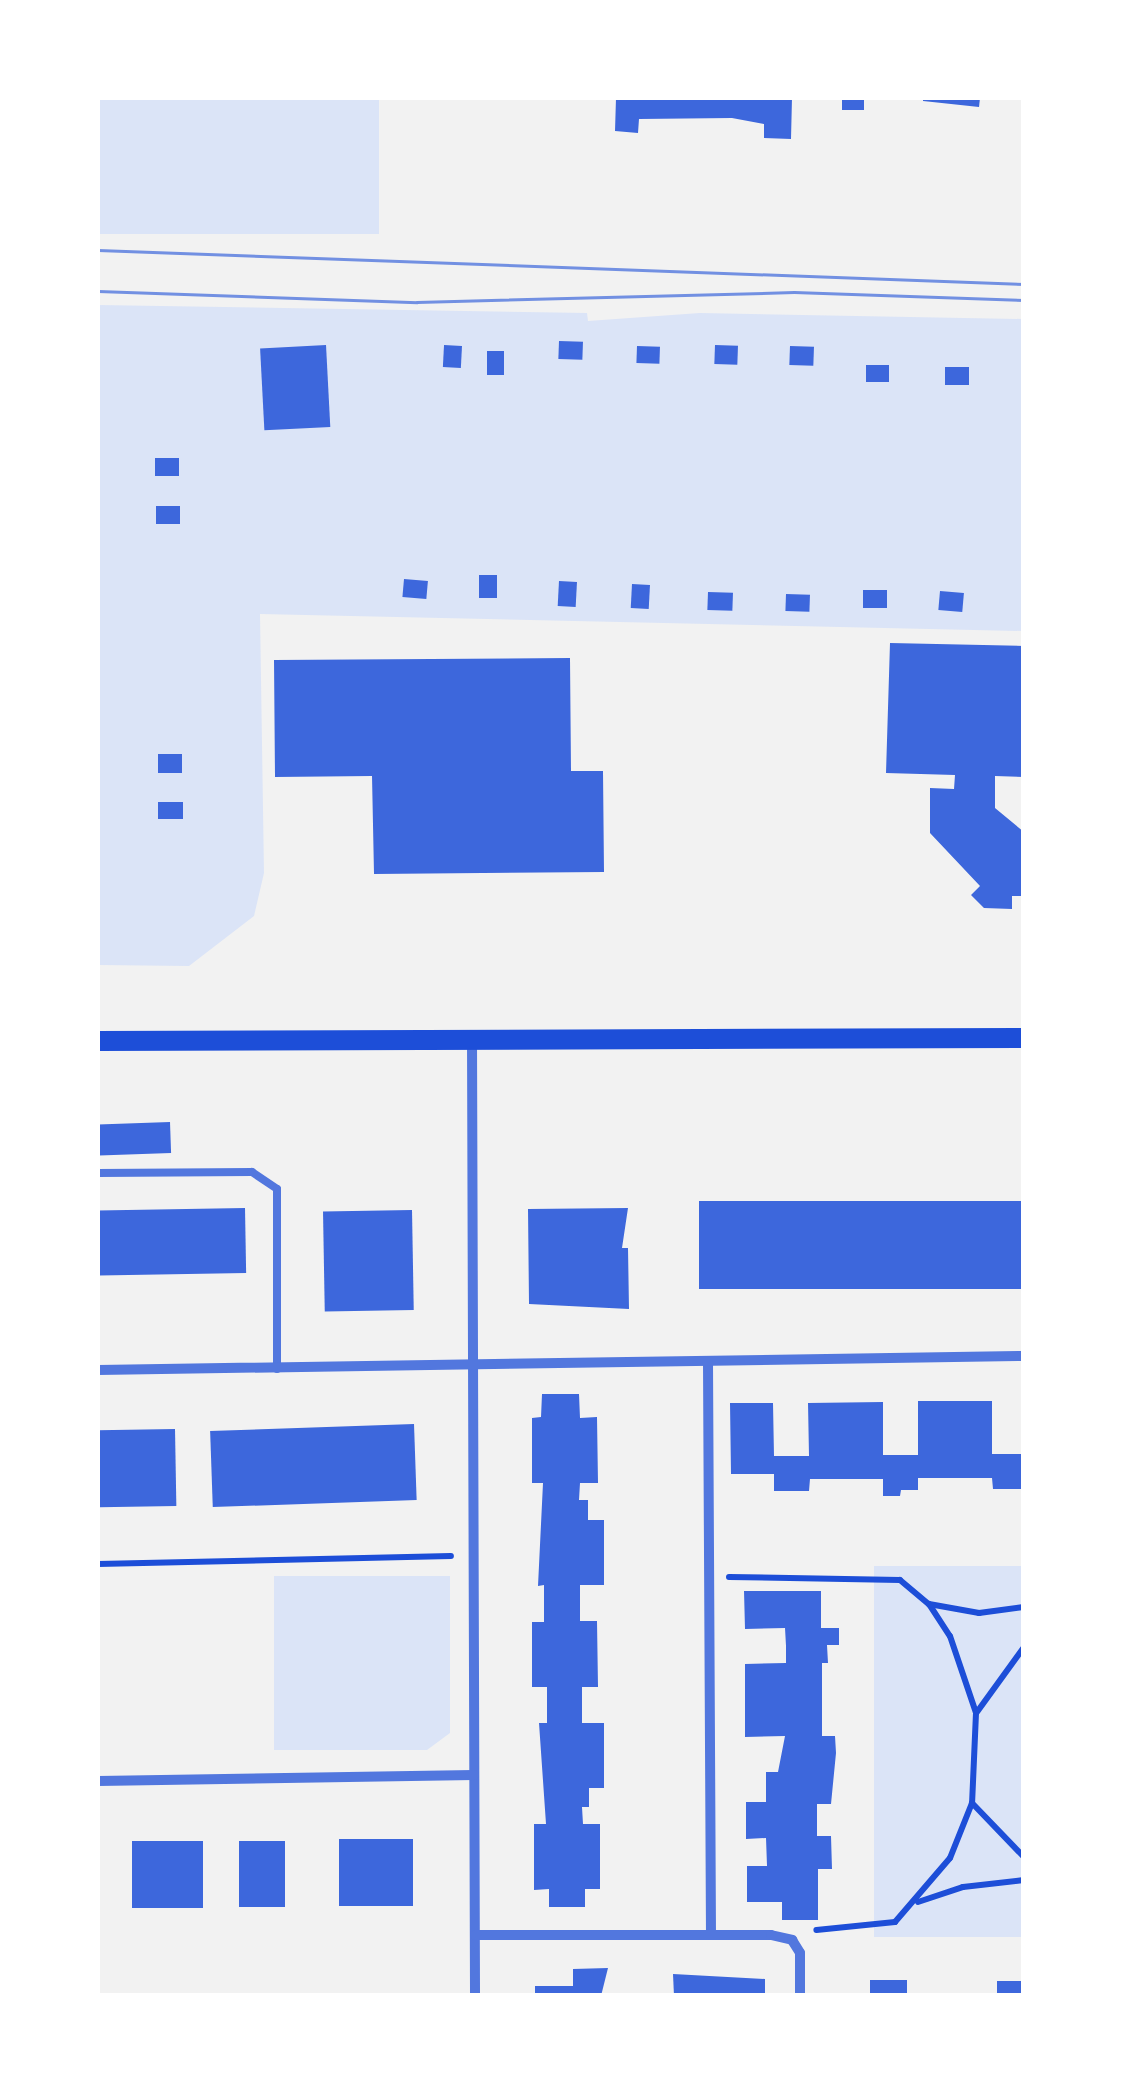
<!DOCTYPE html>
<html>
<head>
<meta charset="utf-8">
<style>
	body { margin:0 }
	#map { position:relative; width:1121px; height:2093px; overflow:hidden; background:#f2f2f2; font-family:"Nunito Sans",sans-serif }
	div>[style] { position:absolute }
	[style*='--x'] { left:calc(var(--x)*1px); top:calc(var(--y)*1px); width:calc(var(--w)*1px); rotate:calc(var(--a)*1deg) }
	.green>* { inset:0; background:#dbe4f7; transform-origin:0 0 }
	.building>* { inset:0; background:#3d67dc; transform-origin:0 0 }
	.path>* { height:6px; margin:-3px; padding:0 3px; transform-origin:3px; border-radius:3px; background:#1d4ed8 }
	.service>* { height:8px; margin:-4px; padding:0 4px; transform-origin:4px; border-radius:4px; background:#5277de }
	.minor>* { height:10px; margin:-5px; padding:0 5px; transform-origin:5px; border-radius:5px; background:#5277de }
	.secondary>* { height:20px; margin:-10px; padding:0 10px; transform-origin:10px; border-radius:10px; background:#1d4ed8 }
	.tram>* { height:2.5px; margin:-1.25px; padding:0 1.25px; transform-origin:1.25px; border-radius:1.25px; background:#7290e2 }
	span { translate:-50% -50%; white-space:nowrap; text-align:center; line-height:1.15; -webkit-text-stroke:8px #fff; paint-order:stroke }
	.frame { position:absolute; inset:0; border:100px solid #fff; pointer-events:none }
</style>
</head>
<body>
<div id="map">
	<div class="green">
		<div style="left:98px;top:98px;width:281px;height:136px"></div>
		<div style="clip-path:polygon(98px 305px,587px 313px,588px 321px,700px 313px,1023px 319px,1023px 631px,260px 614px,264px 873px,254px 916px,189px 966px,98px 965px)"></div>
		<div style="left:874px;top:1566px;width:149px;height:371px"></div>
		<div style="clip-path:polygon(274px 1576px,450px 1576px,450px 1733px,427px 1750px,274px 1750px)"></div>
	</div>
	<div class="building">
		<div style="clip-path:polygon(616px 98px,792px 98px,791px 139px,764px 138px,764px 124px,732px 118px,639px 119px,638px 133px,615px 131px)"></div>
		<div style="left:842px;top:98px;width:22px;height:12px"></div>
		<div style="clip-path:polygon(923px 98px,980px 98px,979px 107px,923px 101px)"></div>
		<div style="left:559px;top:341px;width:24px;height:18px;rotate:2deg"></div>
		<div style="left:326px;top:345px;width:82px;height:66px;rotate:87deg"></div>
		<div style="left:715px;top:345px;width:23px;height:19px;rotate:2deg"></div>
		<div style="left:462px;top:346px;width:22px;height:18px;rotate:93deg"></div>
		<div style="left:637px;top:346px;width:23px;height:17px;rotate:2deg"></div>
		<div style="left:790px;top:346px;width:24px;height:19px;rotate:2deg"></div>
		<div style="left:487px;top:351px;width:17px;height:24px"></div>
		<div style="left:866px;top:365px;width:23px;height:17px"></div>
		<div style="left:945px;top:367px;width:24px;height:18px"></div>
		<div style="left:179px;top:458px;width:18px;height:24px;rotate:90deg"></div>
		<div style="left:156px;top:506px;width:24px;height:18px"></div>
		<div style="left:479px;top:575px;width:18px;height:23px"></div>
		<div style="left:404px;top:579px;width:24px;height:18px;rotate:5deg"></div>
		<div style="left:559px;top:581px;width:18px;height:25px;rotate:3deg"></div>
		<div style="left:632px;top:584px;width:18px;height:24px;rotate:3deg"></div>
		<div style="left:863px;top:590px;width:24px;height:18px"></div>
		<div style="left:940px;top:591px;width:24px;height:19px;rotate:5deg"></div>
		<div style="left:708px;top:592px;width:25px;height:18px;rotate:2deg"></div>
		<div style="left:786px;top:594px;width:24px;height:17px;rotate:2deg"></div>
		<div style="clip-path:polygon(890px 643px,1024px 646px,1024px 777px,995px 776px,995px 808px,1024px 832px,1024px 896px,1012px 896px,1012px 909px,984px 908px,971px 895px,980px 886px,930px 833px,930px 788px,954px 789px,955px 775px,886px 773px)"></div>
		<div style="clip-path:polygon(570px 658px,571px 771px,603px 771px,604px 872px,374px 874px,372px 776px,275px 777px,274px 660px)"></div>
		<div style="left:158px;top:754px;width:24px;height:19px"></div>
		<div style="left:158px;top:802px;width:25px;height:17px"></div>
		<div style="left:170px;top:1122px;width:31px;height:72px;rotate:88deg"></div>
		<div style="left:1024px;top:1201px;width:88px;height:325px;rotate:90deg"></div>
		<div style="left:245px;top:1208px;width:65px;height:147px;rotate:89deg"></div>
		<div style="clip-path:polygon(628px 1208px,622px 1248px,628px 1248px,629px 1309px,529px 1304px,528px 1209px)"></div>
		<div style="left:412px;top:1210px;width:100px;height:89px;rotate:89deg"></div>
		<div style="clip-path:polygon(542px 1394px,579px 1394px,580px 1418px,597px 1417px,598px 1483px,580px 1483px,579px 1500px,588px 1500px,588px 1520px,604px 1520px,604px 1585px,580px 1585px,580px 1621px,597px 1621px,598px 1687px,582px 1687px,582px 1723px,604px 1723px,604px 1788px,589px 1788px,589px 1807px,582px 1807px,583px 1824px,600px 1824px,600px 1889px,585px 1889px,585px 1907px,549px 1907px,549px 1889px,534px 1890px,534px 1824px,546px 1824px,539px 1723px,547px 1723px,547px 1687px,532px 1687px,532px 1622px,544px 1622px,544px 1585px,538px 1586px,543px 1483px,532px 1483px,532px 1418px,541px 1417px)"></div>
		<div style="clip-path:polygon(918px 1401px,992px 1401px,992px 1454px,1024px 1454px,1024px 1489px,993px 1489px,992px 1478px,918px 1478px,918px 1490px,901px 1490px,900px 1496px,883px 1496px,883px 1479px,810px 1479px,809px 1491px,774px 1491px,774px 1474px,731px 1474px,730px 1403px,773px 1403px,774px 1456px,809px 1456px,808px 1403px,883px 1402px,883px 1455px,918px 1455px)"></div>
		<div style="left:414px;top:1424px;width:76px;height:204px;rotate:88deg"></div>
		<div style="left:175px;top:1429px;width:77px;height:77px;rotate:89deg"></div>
		<div style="clip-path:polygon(744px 1591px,821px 1591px,821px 1628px,839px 1628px,839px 1645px,827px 1645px,828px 1663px,822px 1663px,822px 1736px,835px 1736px,836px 1753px,831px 1804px,817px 1804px,817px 1836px,831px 1836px,832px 1869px,818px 1869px,818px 1920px,782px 1920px,782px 1902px,747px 1902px,747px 1866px,767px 1866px,766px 1838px,746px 1839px,746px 1802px,766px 1802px,766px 1772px,778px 1772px,785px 1736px,745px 1737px,745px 1664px,786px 1663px,786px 1646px,785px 1628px,745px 1629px)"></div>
		<div style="left:339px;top:1839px;width:74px;height:67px"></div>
		<div style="left:203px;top:1841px;width:67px;height:71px;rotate:90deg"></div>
		<div style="left:239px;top:1841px;width:46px;height:66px"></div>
		<div style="clip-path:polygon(608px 1968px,601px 1996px,535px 1996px,535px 1986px,573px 1986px,573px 1969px)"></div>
		<div style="clip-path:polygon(673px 1974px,765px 1979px,765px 1996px,674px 1996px)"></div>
		<div style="left:870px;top:1980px;width:37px;height:16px"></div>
		<div style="left:997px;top:1981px;width:27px;height:15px"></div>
	</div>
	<div class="path">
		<div style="--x:98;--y:1564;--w:353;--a:-1.3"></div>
		<div style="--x:729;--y:1577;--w:171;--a:1"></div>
		<div style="--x:900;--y:1580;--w:38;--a:40"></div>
		<div style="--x:929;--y:1604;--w:38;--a:57"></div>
		<div style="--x:950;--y:1636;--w:81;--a:71.3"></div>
		<div style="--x:976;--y:1713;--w:90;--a:92.5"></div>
		<div style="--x:972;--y:1803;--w:59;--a:111.8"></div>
		<div style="--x:950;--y:1858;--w:84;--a:130.7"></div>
		<div style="--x:895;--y:1922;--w:79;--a:174.2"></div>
		<div style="--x:929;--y:1604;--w:51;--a:10.2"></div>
		<div style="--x:979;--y:1613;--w:45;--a:-7.6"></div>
		<div style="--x:977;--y:1712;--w:80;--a:-54.1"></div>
		<div style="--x:972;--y:1803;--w:75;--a:46.1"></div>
		<div style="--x:918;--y:1902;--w:47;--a:-18.4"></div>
		<div style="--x:963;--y:1887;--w:61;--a:-6.5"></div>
	</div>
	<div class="service">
		<div style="--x:98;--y:1173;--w:154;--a:-0.4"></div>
		<div style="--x:252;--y:1172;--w:30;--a:34"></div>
		<div style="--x:277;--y:1189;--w:180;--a:90"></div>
	</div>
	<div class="minor">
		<div style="--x:472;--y:1037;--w:959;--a:89.82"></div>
		<div style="--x:708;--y:1362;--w:573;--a:89.7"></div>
		<div style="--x:98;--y:1370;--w:926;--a:-0.87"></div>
		<div style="--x:98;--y:1781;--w:376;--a:-0.9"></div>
		<div style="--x:475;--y:1935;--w:296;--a:0"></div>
		<div style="--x:771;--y:1935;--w:22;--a:13"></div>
		<div style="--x:792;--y:1940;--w:15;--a:58"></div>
		<div style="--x:800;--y:1953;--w:43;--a:90"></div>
	</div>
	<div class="secondary">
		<div style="--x:98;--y:1041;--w:926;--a:-0.19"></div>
	</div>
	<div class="tram">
		<div style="--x:98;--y:250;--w:927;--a:2.1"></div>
		<div style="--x:98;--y:291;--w:319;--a:2"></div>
		<div style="--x:417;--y:302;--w:377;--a:-1.5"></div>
		<div style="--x:794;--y:292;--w:230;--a:2"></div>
	</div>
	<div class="frame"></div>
</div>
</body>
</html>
